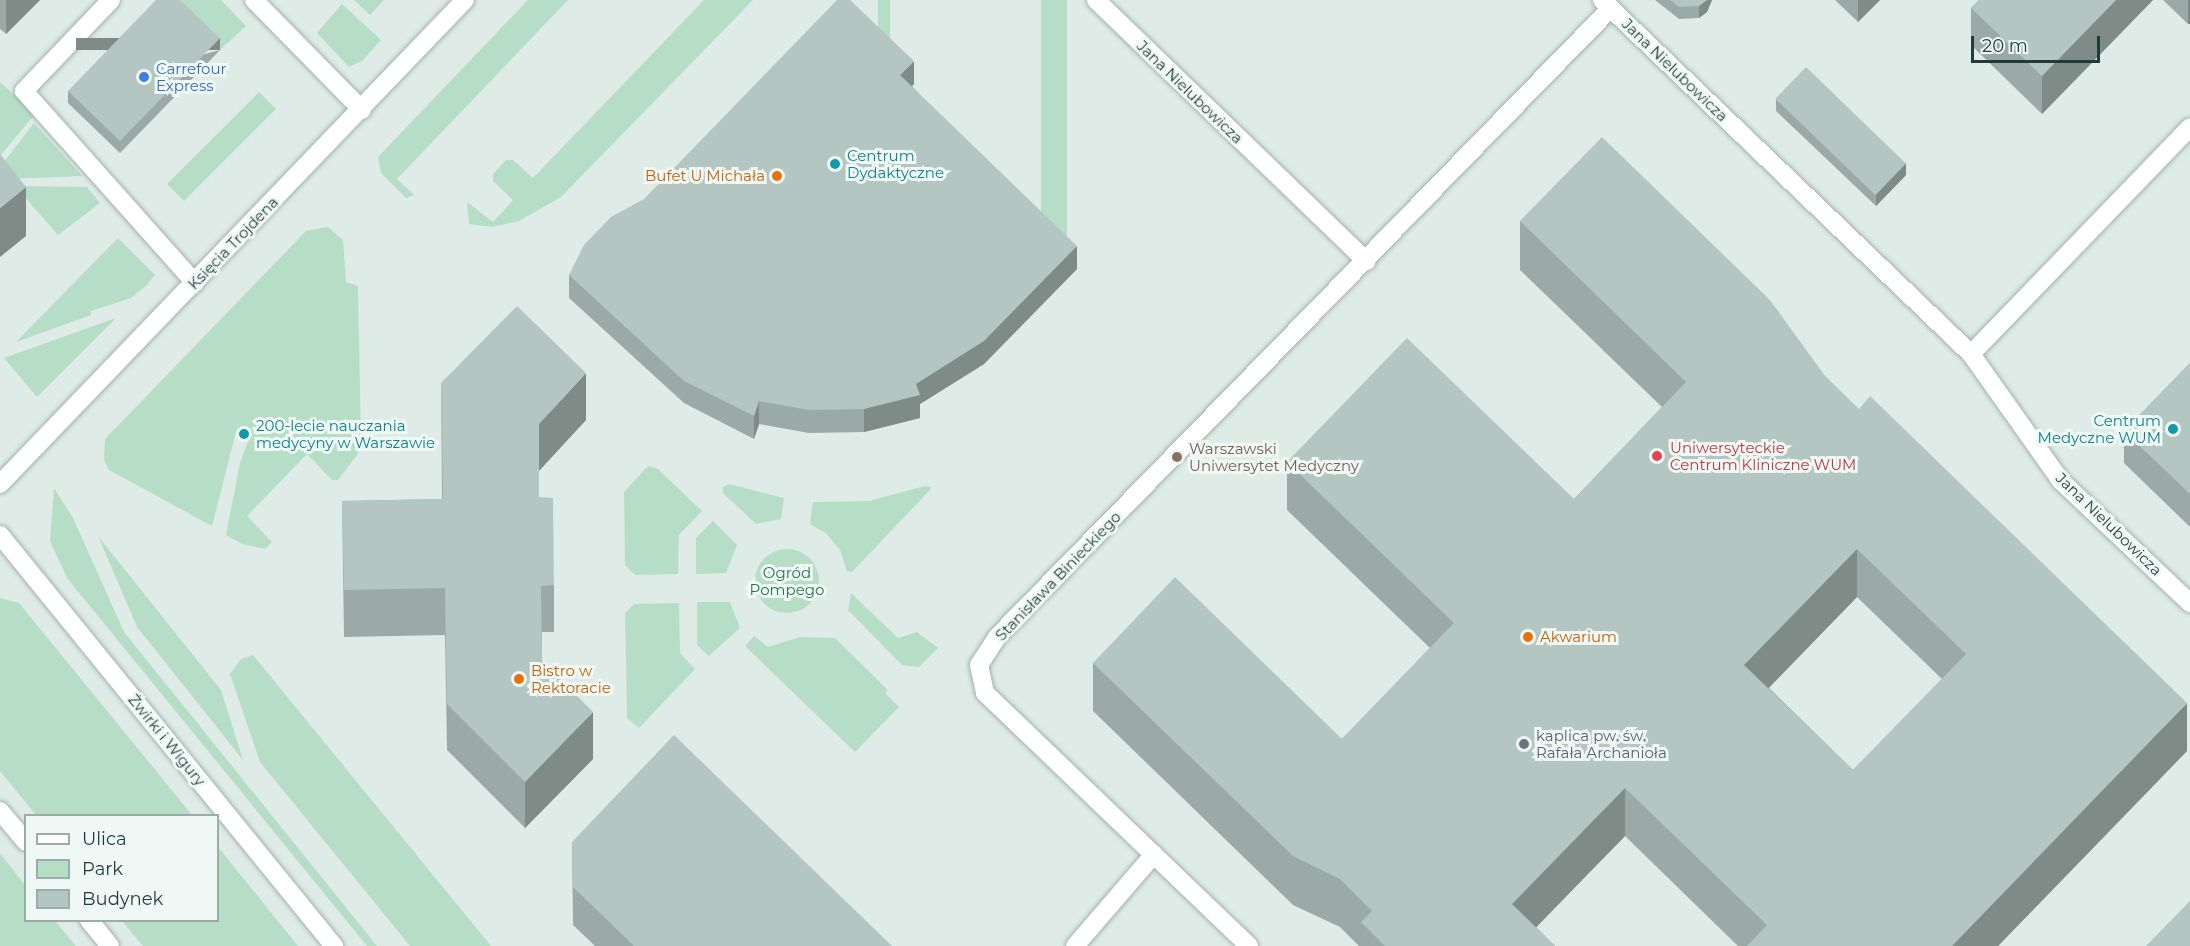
<!DOCTYPE html>
<html>
<head>
<meta charset="utf-8">
<style>
	body { margin:0 }
	#map { position:relative; width:2190px; height:946px; overflow:hidden; background:#dfebe7; font-family:Montserrat,sans-serif }
	div>[style] { position:absolute }
	[style*='--x'] { left:calc(var(--x)*1px); top:calc(var(--y)*1px); width:calc(var(--w)*1px); rotate:calc(var(--a)*1deg) }
	.green>* { inset:0; background:#b6dec6; transform-origin:0 0 }
	.round { border-radius:50% }
	.roads { filter:drop-shadow(0 0 2px #a2b3af) drop-shadow(0 0 2px #a2b3af) }
	.lane>* { height:18px; margin:-9px; padding:0 9px; transform-origin:9px; border-radius:9px; background:#fff }
	.street>* { height:18px; margin:-9px; padding:0 9px; transform-origin:9px; border-radius:9px; background:#fff }
	.secondary>* { height:18px; margin:-9px; padding:0 9px; transform-origin:9px; border-radius:9px; background:#fff }
	.wall>* { inset:0; background:#9baaa6 }
	.shaded-wall>* { inset:0; background:#7e8b87; transform-origin:0 0 }
	.building>* { inset:0; background:#b4c6c1; transform-origin:0 0 }
	.dots>* { width:16px; height:16px; translate:-50% -50%; box-sizing:border-box; border:3px solid #eff8f4; border-radius:50% }
	span { translate:-50% -50%; white-space:nowrap; text-align:center; line-height:1.15; -webkit-text-stroke:6px #eff8f4; paint-order:stroke }
	.shop-label { font-size:15px; color:#366cbe }
	.left { translate:0 -50%; text-align:left }
	.street-label { font-size:15px; color:#1f3c38 }
	.culture-label { font-size:15px; color:#0d838f }
	.right { translate:-100% -50%; text-align:right }
	.food-label { font-size:15px; color:#c56008 }
	.health-label { font-size:15px; color:#be3a42 }
	.education-label { font-size:15px; color:#785e54 }
	.park-label { font-size:15px; color:#277550 }
	.worship-label { font-size:15px; color:#5b616d }
	.legend { position:absolute; left:24px; top:814px; width:195px; height:108px; box-sizing:border-box; background:#eff8f4; border:2px solid #9cada9; margin:0; padding:8px 10px; list-style:none; font-size:18px; color:#1f3c38 }
	.legend li { display:flex; align-items:center; gap:12px; height:30px }
	.legend b { width:30px; border:2px solid #9cada9 }
	.scale { position:absolute; left:1971px; top:36px; width:129px; height:27px; box-sizing:border-box; border:3px solid #1f3c38; border-top:0; padding-left:8px; font-size:18px; line-height:21px; white-space:nowrap; color:#1f3c38; -webkit-text-stroke:4px #eff8f4; paint-order:stroke }
</style>
</head>
<body>
<div id="map">
	<div class="green">
		<div style="clip-path:polygon(168px 0,221px 0,246px 26px,220px 50px)"></div>
		<div style="clip-path:polygon(354px 0,384px 0,370px 15px)"></div>
		<div style="clip-path:polygon(528px 0,568px 0,397px 179px,414px 195px,406px 198px,381px 173px,378px 157px)"></div>
		<div style="clip-path:polygon(704px 0,753px 0,561px 197px,519px 221px,492px 227px,469px 224px,467px 202px,493px 222px,513px 200px,493px 181px,493px 174px,506px 160px,513px 160px,533px 178px)"></div>
		<div style="left:878px;top:0;width:12px;height:373px"></div>
		<div style="left:1041px;top:0;width:26px;height:256px"></div>
		<div style="clip-path:polygon(342px 4px,381px 40px,362px 61px,349px 67px,317px 33px)"></div>
		<div style="clip-path:polygon(0 82px,35px 114px,0 156px)"></div>
		<div style="left:259px;top:92px;width:24px;height:130px;rotate:45deg"></div>
		<div style="clip-path:polygon(34px 123px,82px 176px,8px 179px,0 167px)"></div>
		<div style="clip-path:polygon(15px 186px,87px 187px,100px 203px,58px 235px)"></div>
		<div style="clip-path:polygon(328px 227px,343px 240px,346px 282px,358px 286px,361px 441px,357px 455px,338px 480px,332px 480px,307px 454px,247px 516px,272px 542px,265px 549px,242px 544px,226px 535px,240px 463px,251px 433px,236px 432px,212px 526px,109px 470px,104px 460px,105px 439px,306px 231px)"></div>
		<div style="clip-path:polygon(118px 238px,155px 275px,147px 285px,131px 298px,91px 311px,91px 315px,16px 342px)"></div>
		<div style="clip-path:polygon(116px 318px,37px 397px,4px 358px)"></div>
		<div style="clip-path:polygon(648px 466px,658px 469px,702px 511px,679px 535px,678px 574px,635px 575px,625px 565px,624px 492px)"></div>
		<div style="clip-path:polygon(729px 484px,784px 498px,781px 519px,756px 524px,723px 493px,723px 487px)"></div>
		<div style="clip-path:polygon(925px 486px,931px 487px,930px 490px,852px 572px,847px 571px,840px 550px,826px 533px,810px 524px,813px 502px,869px 501px)"></div>
		<div style="clip-path:polygon(54px 488px,73px 518px,124px 632px,377px 946px,367px 946px,67px 578px,50px 541px)"></div>
		<div style="clip-path:polygon(713px 521px,737px 545px,726px 573px,696px 574px,696px 538px)"></div>
		<div style="clip-path:polygon(98px 536px,221px 690px,243px 760px,137px 627px)"></div>
		<div class="round" style="left:755px;top:549px;width:64px;height:64px"></div>
		<div style="clip-path:polygon(851px 593px,898px 638px,917px 632px,938px 648px,919px 667px,902px 665px,848px 610px)"></div>
		<div style="clip-path:polygon(0 598px,19px 603px,192px 815px,36px 815px,0 771px)"></div>
		<div style="clip-path:polygon(697px 602px,730px 602px,740px 628px,709px 656px,697px 645px)"></div>
		<div style="clip-path:polygon(679px 603px,680px 653px,695px 669px,639px 728px,627px 718px,625px 613px,634px 604px)"></div>
		<div style="clip-path:polygon(754px 636px,768px 647px,800px 637px,835px 638px,887px 689px,886px 694px,899px 707px,855px 752px,745px 646px)"></div>
		<div style="clip-path:polygon(253px 655px,491px 946px,410px 946px,260px 762px,230px 674px,241px 659px)"></div>
		<div style="clip-path:polygon(218px 847px,298px 946px,143px 946px,122px 921px,218px 920px)"></div>
		<div style="clip-path:polygon(0 853px,25px 885px,26px 920px,55px 921px,76px 946px,0 946px)"></div>
	</div>
	<div class="roads">
		<div class="lane">
			<div style="--x:111;--y:0;--w:126;--a:133.7"></div>
			<div style="--x:24;--y:91;--w:257;--a:48.3"></div>
			<div style="--x:254;--y:0;--w:154;--a:45.5"></div>
			<div style="--x:1096;--y:0;--w:376;--a:44"></div>
			<div style="--x:1602;--y:0;--w:511;--a:43.81"></div>
			<div style="--x:1971;--y:354;--w:156;--a:54.7"></div>
			<div style="--x:2061;--y:481;--w:178;--a:43.4"></div>
			<div style="--x:1971;--y:354;--w:315;--a:-46"></div>
			<div style="--x:1075;--y:946;--w:121;--a:-49.3"></div>
			<div style="--x:1249;--y:946;--w:366;--a:-136.2"></div>
			<div style="--x:985;--y:693;--w:29;--a:-102"></div>
			<div style="--x:979;--y:665;--w:33;--a:-57"></div>
			<div style="--x:997;--y:637;--w:879;--a:-45.69"></div>
		</div>
		<div class="street">
			<div style="--x:0;--y:484;--w:671;--a:-46.15"></div>
		</div>
		<div class="secondary">
			<div style="--x:0;--y:535;--w:530;--a:50.9"></div>
			<div style="--x:0;--y:811;--w:40;--a:50"></div>
			<div style="--x:89;--y:920;--w:33;--a:51"></div>
		</div>
	</div>
	<div class="wall">
		<div style="clip-path:polygon(0 0,40px 0,6px 34px,0 29px)"></div>
		<div style="clip-path:polygon(1655px 0,1712px 0,1707px 12px,1699px 18px,1679px 19px)"></div>
		<div style="clip-path:polygon(1835px 0,1880px 0,1858px 22px)"></div>
		<div style="clip-path:polygon(1979px 0,2153px 0,2042px 114px,1971px 45px,1971px 8px)"></div>
		<div style="clip-path:polygon(2163px 0,2190px 0,2190px 22px,2188px 24px)"></div>
		<div style="clip-path:polygon(220px 50px,120px 153px,68px 103px,68px 91px)"></div>
		<div style="clip-path:polygon(914px 84px,912px 86px,1077px 269px,984px 364px,920px 404px,920px 418px,864px 432px,809px 433px,759px 424px,754px 439px,684px 403px,569px 298px,569px 275px)"></div>
		<div style="clip-path:polygon(1776px 99px,1906px 175px,1876px 206px,1776px 111px)"></div>
		<div style="clip-path:polygon(evenodd,1520px 221px,1825px 376px,2187px 751px,1998px 946px,1738px 946px,1625px 836px,1536px 927px,1555px 946px,1359px 946px,1340px 927px,1293px 905px,1093px 711px,1093px 663px,1342px 739px,1430px 648px,1287px 510px,1287px 462px,1574px 499px,1662px 407px,1520px 270px,1520px 221px,1857px 597px,1942px 679px,1853px 770px,1769px 688px,1857px 597px)"></div>
		<div style="clip-path:polygon(2190px 363px,2190px 527px,2124px 463px,2124px 431px)"></div>
		<div style="clip-path:polygon(441px 383px,586px 420px,539px 470px,539px 497px,554px 585px,554px 632px,542px 632px,542px 661px,593px 759px,525px 828px,447px 750px,445px 635px,344px 637px,342px 501px,442px 499px)"></div>
		<div style="clip-path:polygon(572px 842px,892px 946px,595px 946px,573px 925px)"></div>
	</div>
	<div class="shaded-wall">
		<div style="clip-path:polygon(6px 0,40px 0,6px 34px)"></div>
		<div style="clip-path:polygon(1707px 0,1712px 0,1707px 12px,1699px 18px,1699px 6px)"></div>
		<div style="clip-path:polygon(1858px 0,1880px 0,1858px 22px)"></div>
		<div style="clip-path:polygon(2116px 0,2153px 0,2042px 114px,2042px 76px)"></div>
		<div style="left:2188px;top:0;width:2px;height:24px"></div>
		<div style="left:220px;top:38px;width:12px;height:144px;rotate:90deg"></div>
		<div style="clip-path:polygon(914px 61px,914px 84px,900px 98px,900px 75px)"></div>
		<div style="clip-path:polygon(1906px 163px,1906px 175px,1876px 206px,1876px 194px)"></div>
		<div style="clip-path:polygon(26px 187px,26px 236px,0 257px,0 208px)"></div>
		<div style="clip-path:polygon(1077px 246px,1077px 269px,984px 364px,920px 404px,920px 418px,864px 432px,864px 409px,916px 384px)"></div>
		<div style="clip-path:polygon(586px 373px,586px 420px,539px 471px,539px 424px)"></div>
		<div style="clip-path:polygon(759px 401px,759px 424px,754px 439px,754px 416px)"></div>
		<div style="clip-path:polygon(1857px 549px,1857px 597px,1744px 713px,1744px 665px)"></div>
		<div style="clip-path:polygon(2187px 703px,2187px 751px,1998px 946px,1952px 946px)"></div>
		<div style="clip-path:polygon(593px 712px,593px 759px,525px 828px,525px 782px)"></div>
		<div style="clip-path:polygon(1625px 788px,1625px 836px,1518px 946px,1512px 904px)"></div>
	</div>
	<div class="building">
		<div style="clip-path:polygon(156px 0,180px 0,220px 38px,120px 141px,68px 91px)"></div>
		<div style="clip-path:polygon(837px 0,850px 0,914px 61px,900px 75px,1077px 246px,984px 341px,916px 384px,920px 395px,864px 409px,809px 410px,759px 401px,754px 416px,684px 381px,569px 275px,584px 245px,611px 217px,644px 199px)"></div>
		<div style="clip-path:polygon(1670px 0,1707px 0,1699px 6px,1679px 7px)"></div>
		<div style="clip-path:polygon(1979px 0,2116px 0,2042px 76px,1971px 8px)"></div>
		<div style="left:1806px;top:67px;width:139px;height:44px;rotate:44deg"></div>
		<div style="clip-path:polygon(evenodd,1602px 137px,1770px 300px,1825px 376px,1859px 409px,1870px 396px,2187px 703px,1952px 946px,1747px 946px,1767px 925px,1625px 788px,1512px 904px,1555px 946px,1385px 946px,1361px 922px,1372px 911px,1340px 879px,1293px 856px,1093px 663px,1175px 577px,1342px 739px,1454px 623px,1287px 462px,1407px 338px,1574px 499px,1686px 382px,1520px 221px,1602px 137px,1857px 549px,1966px 654px,1853px 770px,1744px 665px,1857px 549px)"></div>
		<div style="clip-path:polygon(0 154px,26px 187px,0 208px)"></div>
		<div style="clip-path:polygon(517px 306px,586px 373px,539px 424px,539px 497px,553px 498px,554px 585px,541px 586px,542px 661px,593px 712px,525px 782px,447px 704px,445px 588px,344px 590px,342px 501px,443px 499px,441px 383px)"></div>
		<div style="clip-path:polygon(2190px 363px,2190px 494px,2124px 431px)"></div>
		<div style="clip-path:polygon(674px 735px,892px 946px,634px 946px,573px 887px,572px 842px)"></div>
		<div style="clip-path:polygon(2190px 901px,2190px 946px,2146px 946px)"></div>
	</div>
	<div class="dots">
		<div style="left:144px;top:77px;background:#3f7fe0"></div>
		<div style="left:835px;top:164px;background:#0f9aa8"></div>
		<div style="left:777px;top:176px;background:#e8710a"></div>
		<div style="left:2173px;top:429px;background:#0f9aa8"></div>
		<div style="left:244px;top:434px;background:#0f9aa8"></div>
		<div style="left:1657px;top:456px;background:#e0444e"></div>
		<div style="left:1177px;top:457px;background:#8d6e63"></div>
		<div style="left:1528px;top:637px;background:#e8710a"></div>
		<div style="left:519px;top:679px;background:#e8710a"></div>
		<div style="left:1524px;top:744px;background:#6b7280"></div>
	</div>
	<div class="shop-label">
		<span class="left" style="left:156px;top:77px">Carrefour<br>Express</span>
	</div>
	<div class="street-label">
		<span style="left:1675px;top:70px;rotate:44deg">Jana Nielubowicza</span>
		<span style="left:1190px;top:92px;rotate:44deg">Jana Nielubowicza</span>
		<span style="left:233px;top:243px;rotate:-46deg">Księcia Trojdena</span>
		<span style="left:2109px;top:524px;rotate:44deg">Jana Nielubowicza</span>
		<span style="left:1058px;top:576px;rotate:-46deg">Stanisława Binieckiego</span>
		<span style="left:167px;top:740px;rotate:51deg">Żwirki i Wigury</span>
	</div>
	<div class="culture-label">
		<span class="left" style="left:847px;top:164px">Centrum<br>Dydaktyczne</span>
		<span class="right" style="left:2161px;top:429px">Centrum<br>Medyczne WUM</span>
		<span class="left" style="left:256px;top:434px">200-lecie nauczania<br>medycyny w Warszawie</span>
	</div>
	<div class="food-label">
		<span class="right" style="left:765px;top:176px">Bufet U Michała</span>
		<span class="left" style="left:1540px;top:637px">Akwarium</span>
		<span class="left" style="left:531px;top:679px">Bistro w<br>Rektoracie</span>
	</div>
	<div class="health-label">
		<span class="left" style="left:1670px;top:456px">Uniwersyteckie<br>Centrum Kliniczne WUM</span>
	</div>
	<div class="education-label">
		<span class="left" style="left:1189px;top:457px">Warszawski<br>Uniwersytet Medyczny</span>
	</div>
	<div class="park-label">
		<span style="left:787px;top:581px">Ogród<br>Pompego</span>
	</div>
	<div class="worship-label">
		<span class="left" style="left:1536px;top:744px">kaplica pw. św.<br>Rafała Archanioła</span>
	</div>
	<ul class="legend">
	<li><b style="height:8px;background:#fff"></b>Ulica</li>
	<li><b style="height:16px;background:#b6dec6"></b>Park</li>
	<li><b style="height:16px;background:#b4c6c1"></b>Budynek</li>
	</ul>
	<div class="scale">20 m</div>
</div>
</body>
</html>
